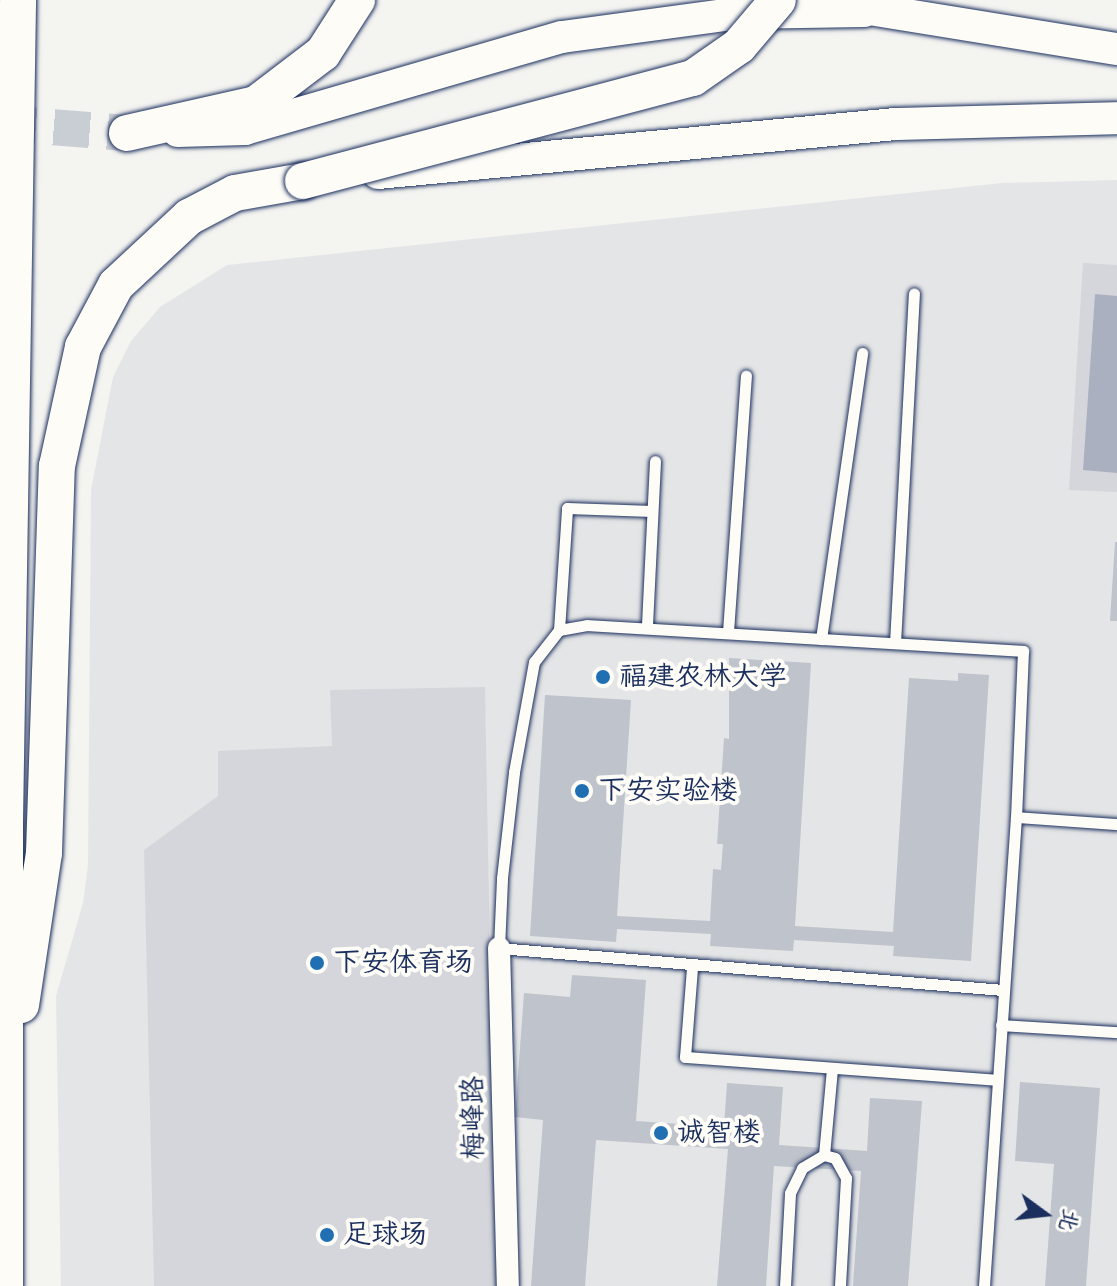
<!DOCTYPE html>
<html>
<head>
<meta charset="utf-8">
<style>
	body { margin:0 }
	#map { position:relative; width:1117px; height:1286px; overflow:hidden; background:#f4f4f1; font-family:"Balsamiq Sans","LXGW WenKai TC",sans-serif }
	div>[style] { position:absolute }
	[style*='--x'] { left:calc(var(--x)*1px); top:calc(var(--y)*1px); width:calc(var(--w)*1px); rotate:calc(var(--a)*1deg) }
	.built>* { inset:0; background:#e4e5e6 }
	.green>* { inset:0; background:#d4d6db }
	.water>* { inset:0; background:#aab0bf }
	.building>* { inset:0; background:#bfc3cc }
	.primary-tunnel>* { height:36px; margin-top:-18px; transform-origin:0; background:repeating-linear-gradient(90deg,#c9cdd4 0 36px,transparent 0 54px) }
	.roads { filter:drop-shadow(0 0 2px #1b2f5e) drop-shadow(0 0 2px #1b2f5e) }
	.service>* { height:11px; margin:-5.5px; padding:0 5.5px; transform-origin:5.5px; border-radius:5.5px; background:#fdfcf7 }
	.minor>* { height:22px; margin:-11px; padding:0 11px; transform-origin:11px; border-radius:11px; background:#fdfcf7 }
	.secondary>* { height:32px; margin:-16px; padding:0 16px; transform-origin:16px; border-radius:16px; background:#fdfcf7 }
	.primary>* { height:36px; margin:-18px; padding:0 18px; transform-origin:18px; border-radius:18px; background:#fdfcf7 }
	.bridges { filter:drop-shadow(0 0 2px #1b2f5e) drop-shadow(0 0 2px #1b2f5e) }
	.primary-bridge>* { height:36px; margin:-18px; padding:0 18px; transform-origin:18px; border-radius:18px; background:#fdfcf7 }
	.dots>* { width:22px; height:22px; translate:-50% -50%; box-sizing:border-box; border:4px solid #fdfcf7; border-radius:50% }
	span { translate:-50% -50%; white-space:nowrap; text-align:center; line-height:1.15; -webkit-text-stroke:8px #fdfcf7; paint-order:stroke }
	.poi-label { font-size:28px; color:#1b2f5e }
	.left { translate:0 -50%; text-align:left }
	.street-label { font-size:28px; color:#1b2f5e }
	.north { position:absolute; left:1005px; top:1174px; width:80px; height:80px; -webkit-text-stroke:6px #fdfcf7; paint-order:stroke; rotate:105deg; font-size:22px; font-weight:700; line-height:32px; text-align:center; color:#1b2f5e }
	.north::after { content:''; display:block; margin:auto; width:28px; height:36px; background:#1b2f5e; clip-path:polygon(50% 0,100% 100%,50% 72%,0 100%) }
</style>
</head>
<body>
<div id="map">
	<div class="built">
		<div style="clip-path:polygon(1117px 180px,1117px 1286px,61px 1286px,56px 996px,83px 903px,88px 865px,91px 490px,113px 377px,131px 341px,160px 307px,227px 265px,1002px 183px)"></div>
	</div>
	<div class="green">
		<div style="clip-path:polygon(1083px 263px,1117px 265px,1117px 492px,1069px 490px)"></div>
		<div style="clip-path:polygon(485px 687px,496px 1286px,154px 1286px,144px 850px,218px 796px,218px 751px,332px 746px,330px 690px)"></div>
	</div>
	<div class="water">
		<div style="clip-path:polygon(1095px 294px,1117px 296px,1117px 473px,1083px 470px)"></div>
	</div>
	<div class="building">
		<div style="clip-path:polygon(1115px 542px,1117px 542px,1117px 621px,1110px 621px)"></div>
		<div style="clip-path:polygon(729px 658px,811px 663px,795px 926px,893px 932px,909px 678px,958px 681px,958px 673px,989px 675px,971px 961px,893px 956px,894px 946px,794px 940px,793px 951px,710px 946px,711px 934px,617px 929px,616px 942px,530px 936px,545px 695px,631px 700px,617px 916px,710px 921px,713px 869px,721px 870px,723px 844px,717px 844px,724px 738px,729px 739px)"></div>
		<div style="clip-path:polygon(572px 975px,646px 980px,636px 1121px,724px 1127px,727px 1083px,783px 1087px,779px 1145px,867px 1151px,870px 1098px,922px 1101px,908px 1286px,853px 1286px,861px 1171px,774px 1166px,766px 1286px,717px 1286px,728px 1149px,596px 1140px,585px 1286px,531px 1286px,543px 1120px,515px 1117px,524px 993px,570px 997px)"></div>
		<div style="clip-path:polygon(1020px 1082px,1100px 1088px,1086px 1286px,1045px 1286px,1054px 1164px,1015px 1161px)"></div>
	</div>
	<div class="primary-tunnel">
		<div style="--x:0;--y:123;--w:127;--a:4.5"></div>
	</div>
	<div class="roads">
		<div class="service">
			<div style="--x:647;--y:625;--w:164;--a:-87.2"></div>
			<div style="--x:559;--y:630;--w:122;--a:-86.2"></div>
			<div style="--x:567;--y:508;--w:85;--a:2"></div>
			<div style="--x:728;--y:632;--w:257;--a:-86"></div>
			<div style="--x:821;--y:639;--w:289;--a:-81.8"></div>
			<div style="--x:895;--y:643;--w:350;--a:-86.9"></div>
			<div style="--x:692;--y:968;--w:89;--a:94.5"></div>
			<div style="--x:685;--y:1057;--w:313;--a:4.2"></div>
			<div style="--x:1003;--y:990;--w:506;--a:-175.24"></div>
			<div style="--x:499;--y:948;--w:70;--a:-87.5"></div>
			<div style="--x:502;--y:878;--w:107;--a:-83.5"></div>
			<div style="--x:514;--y:772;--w:112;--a:-79.7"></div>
			<div style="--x:534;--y:662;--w:41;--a:-52"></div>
			<div style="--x:559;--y:630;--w:28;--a:-10"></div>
			<div style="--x:587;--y:625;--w:437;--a:3.4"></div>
			<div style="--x:1023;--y:651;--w:166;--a:92.4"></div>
			<div style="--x:1001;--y:1025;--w:116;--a:3.5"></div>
			<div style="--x:824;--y:1155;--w:87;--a:-84.7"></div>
			<div style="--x:785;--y:1286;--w:93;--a:-86.9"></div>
			<div style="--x:790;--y:1193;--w:28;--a:-64"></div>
			<div style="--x:802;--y:1168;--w:26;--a:-31"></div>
			<div style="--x:824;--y:1155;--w:11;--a:15"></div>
			<div style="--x:835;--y:1158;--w:23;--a:61"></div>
			<div style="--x:846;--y:1178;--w:108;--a:93.2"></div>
			<div style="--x:984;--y:1286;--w:470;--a:-86.1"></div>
			<div style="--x:1016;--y:817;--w:101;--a:4"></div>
		</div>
		<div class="minor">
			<div style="--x:499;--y:948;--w:338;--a:88.5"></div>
		</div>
		<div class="secondary">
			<div style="--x:845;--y:5;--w:276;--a:9.2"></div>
			<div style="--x:178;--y:131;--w:67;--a:-1.7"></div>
			<div style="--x:245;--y:129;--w:330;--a:-16.2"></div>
			<div style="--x:562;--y:37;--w:180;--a:-7.7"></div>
			<div style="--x:740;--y:13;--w:124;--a:-0.9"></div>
			<div style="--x:378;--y:173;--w:519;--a:-5.41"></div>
			<div style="--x:895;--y:124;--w:222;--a:-1.5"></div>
		</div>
		<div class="primary">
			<div style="--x:127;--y:133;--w:132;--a:-12.7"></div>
			<div style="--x:256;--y:104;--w:84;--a:-37.3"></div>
			<div style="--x:323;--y:53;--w:63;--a:-57.3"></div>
			<div style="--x:21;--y:1005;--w:154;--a:-81.4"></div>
			<div style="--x:44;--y:853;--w:387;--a:-88.1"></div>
			<div style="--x:57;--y:466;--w:122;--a:-77.7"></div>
			<div style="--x:83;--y:347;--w:70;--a:-62"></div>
			<div style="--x:116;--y:285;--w:100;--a:-43"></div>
			<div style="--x:189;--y:217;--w:52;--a:-27.6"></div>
			<div style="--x:235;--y:193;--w:69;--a:-10"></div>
			<div style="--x:5;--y:1286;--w:464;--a:-90"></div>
			<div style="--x:5;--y:822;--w:822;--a:-89.09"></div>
		</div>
	</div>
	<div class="bridges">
		<div class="primary-bridge">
			<div style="--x:303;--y:181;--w:403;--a:-14.8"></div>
			<div style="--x:693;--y:78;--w:56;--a:-34.8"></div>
			<div style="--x:739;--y:46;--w:60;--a:-49.7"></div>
		</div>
	</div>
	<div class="dots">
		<div style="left:603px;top:677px;background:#1f6fb2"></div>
		<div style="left:582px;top:791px;background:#1f6fb2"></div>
		<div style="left:317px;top:963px;background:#1f6fb2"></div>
		<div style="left:661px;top:1133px;background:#1f6fb2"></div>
		<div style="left:327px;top:1235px;background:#1f6fb2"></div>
	</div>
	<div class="poi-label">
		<span class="left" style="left:619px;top:677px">福建农林大学</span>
		<span class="left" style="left:598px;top:791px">下安实验楼</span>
		<span class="left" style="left:333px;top:963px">下安体育场</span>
		<span class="left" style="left:677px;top:1133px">诚智楼</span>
		<span class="left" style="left:343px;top:1235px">足球场</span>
	</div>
	<div class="street-label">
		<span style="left:474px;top:1118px;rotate:-91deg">梅峰路</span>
	</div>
	<div class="north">北</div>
</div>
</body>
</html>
